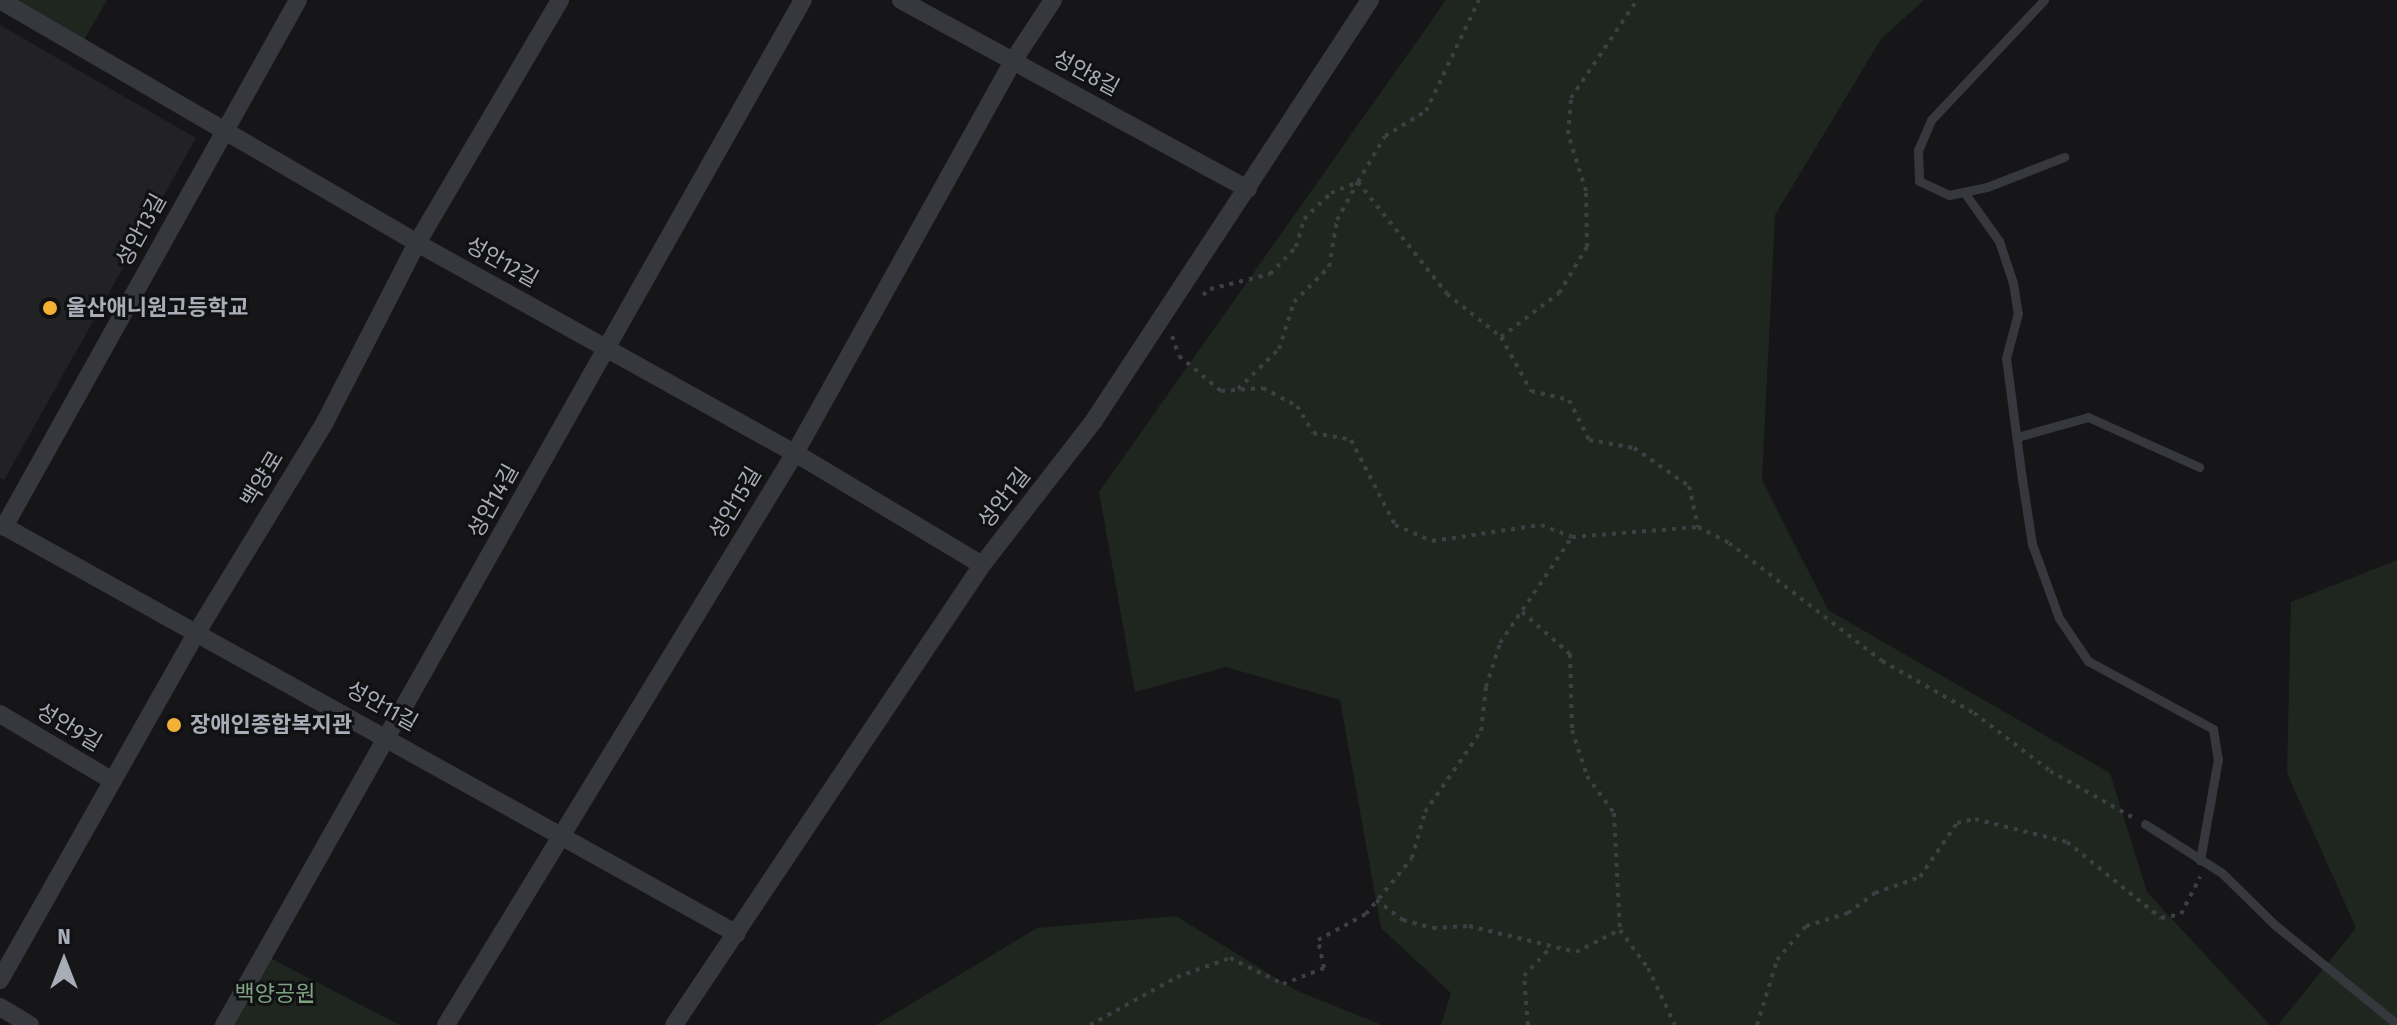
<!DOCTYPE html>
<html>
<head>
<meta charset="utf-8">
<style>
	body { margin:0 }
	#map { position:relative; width:2397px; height:1025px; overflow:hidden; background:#161618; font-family:"Fira Sans Condensed","Noto Sans KR",sans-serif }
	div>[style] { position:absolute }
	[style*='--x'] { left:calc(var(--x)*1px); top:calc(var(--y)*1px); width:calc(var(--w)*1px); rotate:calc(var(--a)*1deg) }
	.built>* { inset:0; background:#222225 }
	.green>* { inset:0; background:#1e261f }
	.path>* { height:4px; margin-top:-2px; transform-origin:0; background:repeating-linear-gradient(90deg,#3d3f44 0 4px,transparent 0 10px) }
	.lane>* { height:9px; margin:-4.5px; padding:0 4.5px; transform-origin:4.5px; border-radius:4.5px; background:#37383d }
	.street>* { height:18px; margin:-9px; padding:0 9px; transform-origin:9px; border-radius:9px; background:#37383d }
	.dots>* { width:22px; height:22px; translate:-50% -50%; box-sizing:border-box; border:4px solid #111113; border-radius:50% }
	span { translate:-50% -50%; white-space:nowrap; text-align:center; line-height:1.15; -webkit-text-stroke:6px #111113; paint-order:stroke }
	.street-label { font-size:22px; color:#a8adb8 }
	.poi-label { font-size:22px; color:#a8adb8; font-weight:700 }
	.left { translate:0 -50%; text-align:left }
	.park-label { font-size:22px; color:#7fa381 }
	.north { position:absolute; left:24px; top:921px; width:80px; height:80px; -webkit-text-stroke:6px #111113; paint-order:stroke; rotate:0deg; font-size:22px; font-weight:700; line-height:32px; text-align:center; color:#a8adb8 }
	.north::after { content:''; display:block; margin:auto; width:28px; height:36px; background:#a8adb8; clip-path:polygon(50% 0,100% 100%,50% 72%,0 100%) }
</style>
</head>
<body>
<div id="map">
	<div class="built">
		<div style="clip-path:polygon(0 25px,196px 138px,4px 480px,0 478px)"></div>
	</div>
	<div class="green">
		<div style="clip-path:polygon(0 0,107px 0,80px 47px)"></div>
		<div style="clip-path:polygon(1446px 0,1924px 0,1881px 39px,1775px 215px,1762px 480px,1828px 610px,2110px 773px,2147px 892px,2270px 1025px,1441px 1025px,1451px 993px,1381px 928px,1340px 700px,1226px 667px,1135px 692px,1099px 492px)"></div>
		<div style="clip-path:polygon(2397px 560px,2397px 1025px,2278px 1025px,2356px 928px,2287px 773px,2291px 602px)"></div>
		<div style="clip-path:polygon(1176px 916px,1295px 990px,1382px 1025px,876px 1025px,1037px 928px)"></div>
		<div style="clip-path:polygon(264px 955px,400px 1025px,224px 1025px)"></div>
	</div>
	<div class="path">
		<div style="--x:1203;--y:295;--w:9;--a:-41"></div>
		<div style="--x:1210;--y:289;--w:62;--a:-14"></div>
		<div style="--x:1270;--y:274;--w:37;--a:-46"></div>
		<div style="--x:1296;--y:247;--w:29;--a:-74"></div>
		<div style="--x:1304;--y:219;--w:37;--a:-44"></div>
		<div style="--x:1331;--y:193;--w:29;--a:-22"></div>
		<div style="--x:1358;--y:182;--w:53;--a:-59.6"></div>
		<div style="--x:1385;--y:136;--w:48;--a:-31.4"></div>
		<div style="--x:1426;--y:111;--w:123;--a:-64.5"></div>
		<div style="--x:1172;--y:336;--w:21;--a:71"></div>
		<div style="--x:1179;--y:356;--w:55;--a:39.8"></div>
		<div style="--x:1221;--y:391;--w:42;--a:-4.1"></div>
		<div style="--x:1263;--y:388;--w:38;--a:28"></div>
		<div style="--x:1297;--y:406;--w:31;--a:59"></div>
		<div style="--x:1313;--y:433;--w:39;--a:10"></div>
		<div style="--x:1351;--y:440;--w:96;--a:62.6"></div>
		<div style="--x:1395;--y:525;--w:40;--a:23.4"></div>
		<div style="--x:1432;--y:541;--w:110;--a:-8.4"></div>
		<div style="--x:1541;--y:525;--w:33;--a:21"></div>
		<div style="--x:1501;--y:337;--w:73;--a:-37.2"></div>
		<div style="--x:1559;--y:293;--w:54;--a:-58.7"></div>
		<div style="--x:1587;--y:247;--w:56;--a:-91"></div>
		<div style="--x:1586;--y:191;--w:60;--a:-107.5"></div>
		<div style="--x:1568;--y:134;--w:36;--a:-85"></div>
		<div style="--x:1571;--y:98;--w:118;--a:-56"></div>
		<div style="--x:1238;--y:389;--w:57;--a:-44.3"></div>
		<div style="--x:1279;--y:349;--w:49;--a:-72.3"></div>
		<div style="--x:1294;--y:302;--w:49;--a:-45"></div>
		<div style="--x:1329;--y:267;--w:48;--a:-80.3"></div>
		<div style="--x:1337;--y:220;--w:43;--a:-61.1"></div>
		<div style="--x:1358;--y:182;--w:143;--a:51.5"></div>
		<div style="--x:1447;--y:294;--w:69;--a:38.5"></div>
		<div style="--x:1501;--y:337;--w:62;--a:60.9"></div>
		<div style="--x:1531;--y:391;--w:39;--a:13"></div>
		<div style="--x:1569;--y:400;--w:45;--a:63.4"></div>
		<div style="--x:1589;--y:440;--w:46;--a:10.1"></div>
		<div style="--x:1634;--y:448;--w:67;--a:34.6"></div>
		<div style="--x:1689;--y:486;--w:42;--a:77.6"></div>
		<div style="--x:1522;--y:612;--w:64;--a:41.2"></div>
		<div style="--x:1570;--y:654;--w:76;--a:88.5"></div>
		<div style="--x:1572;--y:730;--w:48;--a:71.9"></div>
		<div style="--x:1587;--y:776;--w:46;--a:53.9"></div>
		<div style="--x:1614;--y:813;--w:117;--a:87.1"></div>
		<div style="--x:1620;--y:930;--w:47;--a:53.6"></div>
		<div style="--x:1648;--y:968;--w:63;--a:64.7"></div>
		<div style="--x:1376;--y:900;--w:34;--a:37"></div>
		<div style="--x:1403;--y:920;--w:31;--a:15"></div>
		<div style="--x:1433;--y:928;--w:36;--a:-3"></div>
		<div style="--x:1469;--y:926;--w:110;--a:13.7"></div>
		<div style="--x:1576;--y:952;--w:49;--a:-26.6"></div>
		<div style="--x:1090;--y:1025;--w:99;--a:-28.9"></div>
		<div style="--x:1177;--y:977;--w:56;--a:-19.7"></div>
		<div style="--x:1230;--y:958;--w:59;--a:26.1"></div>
		<div style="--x:1283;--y:984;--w:44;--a:-21.3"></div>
		<div style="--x:1324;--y:968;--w:29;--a:-102"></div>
		<div style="--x:1318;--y:940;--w:55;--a:-28.4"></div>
		<div style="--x:1366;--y:914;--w:72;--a:-50.6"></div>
		<div style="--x:1412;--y:858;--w:48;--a:-74.2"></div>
		<div style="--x:1425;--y:812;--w:98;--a:-55.3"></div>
		<div style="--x:1481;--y:731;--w:44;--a:-83.5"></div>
		<div style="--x:1486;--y:687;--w:46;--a:-72.3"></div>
		<div style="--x:1500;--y:643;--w:128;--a:-55.8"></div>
		<div style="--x:1572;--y:537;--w:126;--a:-4.5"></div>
		<div style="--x:1698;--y:527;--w:35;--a:27"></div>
		<div style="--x:1729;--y:543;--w:193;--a:37.6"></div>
		<div style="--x:1882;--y:661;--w:106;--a:29.5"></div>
		<div style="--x:1974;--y:713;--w:96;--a:37.3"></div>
		<div style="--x:2050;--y:771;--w:94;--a:29.3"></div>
		<div style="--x:1528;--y:1025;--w:49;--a:-94.7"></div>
		<div style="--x:1524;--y:976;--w:38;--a:-47"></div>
		<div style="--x:1757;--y:1025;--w:68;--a:-72.9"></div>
		<div style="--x:1777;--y:960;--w:45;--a:-49.5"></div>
		<div style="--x:1806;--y:926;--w:44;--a:-17.2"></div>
		<div style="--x:1848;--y:913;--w:34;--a:-37"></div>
		<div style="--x:1875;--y:893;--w:48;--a:-19.6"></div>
		<div style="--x:1920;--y:877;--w:65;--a:-55.6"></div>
		<div style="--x:1957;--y:823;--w:18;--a:-13"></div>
		<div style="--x:1975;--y:819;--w:95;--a:14"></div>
		<div style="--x:2067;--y:842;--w:121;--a:39"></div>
		<div style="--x:2161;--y:918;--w:20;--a:-11"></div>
		<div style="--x:2181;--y:914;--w:42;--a:-62.8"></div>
	</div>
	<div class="lane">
		<div style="--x:2044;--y:0;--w:165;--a:133.3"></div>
		<div style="--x:1931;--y:120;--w:33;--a:113"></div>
		<div style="--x:1918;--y:150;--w:31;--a:88"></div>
		<div style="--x:1919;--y:181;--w:33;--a:25"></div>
		<div style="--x:1949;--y:195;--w:39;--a:-12"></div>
		<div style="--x:1987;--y:187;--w:83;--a:-21.3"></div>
		<div style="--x:1964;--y:192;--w:60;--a:54.5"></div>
		<div style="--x:1999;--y:241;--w:44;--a:71.6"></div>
		<div style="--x:2013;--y:283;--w:30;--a:81"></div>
		<div style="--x:2018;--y:313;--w:47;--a:104.9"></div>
		<div style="--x:2006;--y:358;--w:122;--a:82.5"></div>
		<div style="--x:2022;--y:479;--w:66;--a:81.3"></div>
		<div style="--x:2032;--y:544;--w:79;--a:70"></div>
		<div style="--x:2059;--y:618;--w:52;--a:56"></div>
		<div style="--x:2088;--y:661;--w:142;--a:28.5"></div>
		<div style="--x:2213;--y:729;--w:30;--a:81"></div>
		<div style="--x:2218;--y:759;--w:103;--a:100.1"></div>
		<div style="--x:2017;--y:437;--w:74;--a:-15.7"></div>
		<div style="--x:2088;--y:417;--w:122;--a:24.2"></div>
		<div style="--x:2145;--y:824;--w:91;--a:32.5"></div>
		<div style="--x:2222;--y:873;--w:74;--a:44.5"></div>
		<div style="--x:2275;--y:925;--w:157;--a:39.1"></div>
	</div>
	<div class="street">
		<div style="--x:0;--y:0;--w:483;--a:30.2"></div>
		<div style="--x:417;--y:243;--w:432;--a:29.1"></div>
		<div style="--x:795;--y:453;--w:218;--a:30.9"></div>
		<div style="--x:901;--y:0;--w:395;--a:28.6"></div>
		<div style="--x:0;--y:524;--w:843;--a:29.09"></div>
		<div style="--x:4;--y:527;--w:603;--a:-60.84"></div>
		<div style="--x:0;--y:714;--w:131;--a:30.7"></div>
		<div style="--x:0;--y:980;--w:400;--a:-60.5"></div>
		<div style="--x:197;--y:632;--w:246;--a:-58.6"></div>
		<div style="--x:325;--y:422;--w:201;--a:-62.8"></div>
		<div style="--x:417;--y:243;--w:282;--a:-59.5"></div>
		<div style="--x:0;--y:1007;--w:35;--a:31"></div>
		<div style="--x:224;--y:1025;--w:1177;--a:-60.54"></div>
		<div style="--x:446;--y:1025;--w:670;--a:-58.61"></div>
		<div style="--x:795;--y:453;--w:449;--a:-60.9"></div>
		<div style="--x:1013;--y:61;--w:73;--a:-56.7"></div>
		<div style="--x:674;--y:1025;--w:554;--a:-56.2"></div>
		<div style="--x:982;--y:565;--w:181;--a:-52.2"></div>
		<div style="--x:1093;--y:422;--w:505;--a:-56.72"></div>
	</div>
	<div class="dots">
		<div style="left:50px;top:308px;background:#f2b134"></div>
		<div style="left:174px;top:725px;background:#f2b134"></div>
	</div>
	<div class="street-label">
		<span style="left:1086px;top:73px;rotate:28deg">성안8길</span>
		<span style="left:141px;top:230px;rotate:-61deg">성안13길</span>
		<span style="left:502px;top:262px;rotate:29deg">성안12길</span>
		<span style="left:262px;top:479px;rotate:-59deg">백양로</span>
		<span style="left:1004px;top:498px;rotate:-52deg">성안1길</span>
		<span style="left:493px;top:501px;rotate:-61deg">성안14길</span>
		<span style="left:735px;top:503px;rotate:-59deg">성안15길</span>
		<span style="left:382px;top:706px;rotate:29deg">성안11길</span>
		<span style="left:69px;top:727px;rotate:31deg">성안9길</span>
	</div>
	<div class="poi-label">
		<span class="left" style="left:66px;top:308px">울산애니원고등학교</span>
		<span class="left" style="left:190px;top:725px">장애인종합복지관</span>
	</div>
	<div class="park-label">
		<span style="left:275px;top:994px">백양공원</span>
	</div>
	<div class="north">N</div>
</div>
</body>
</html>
